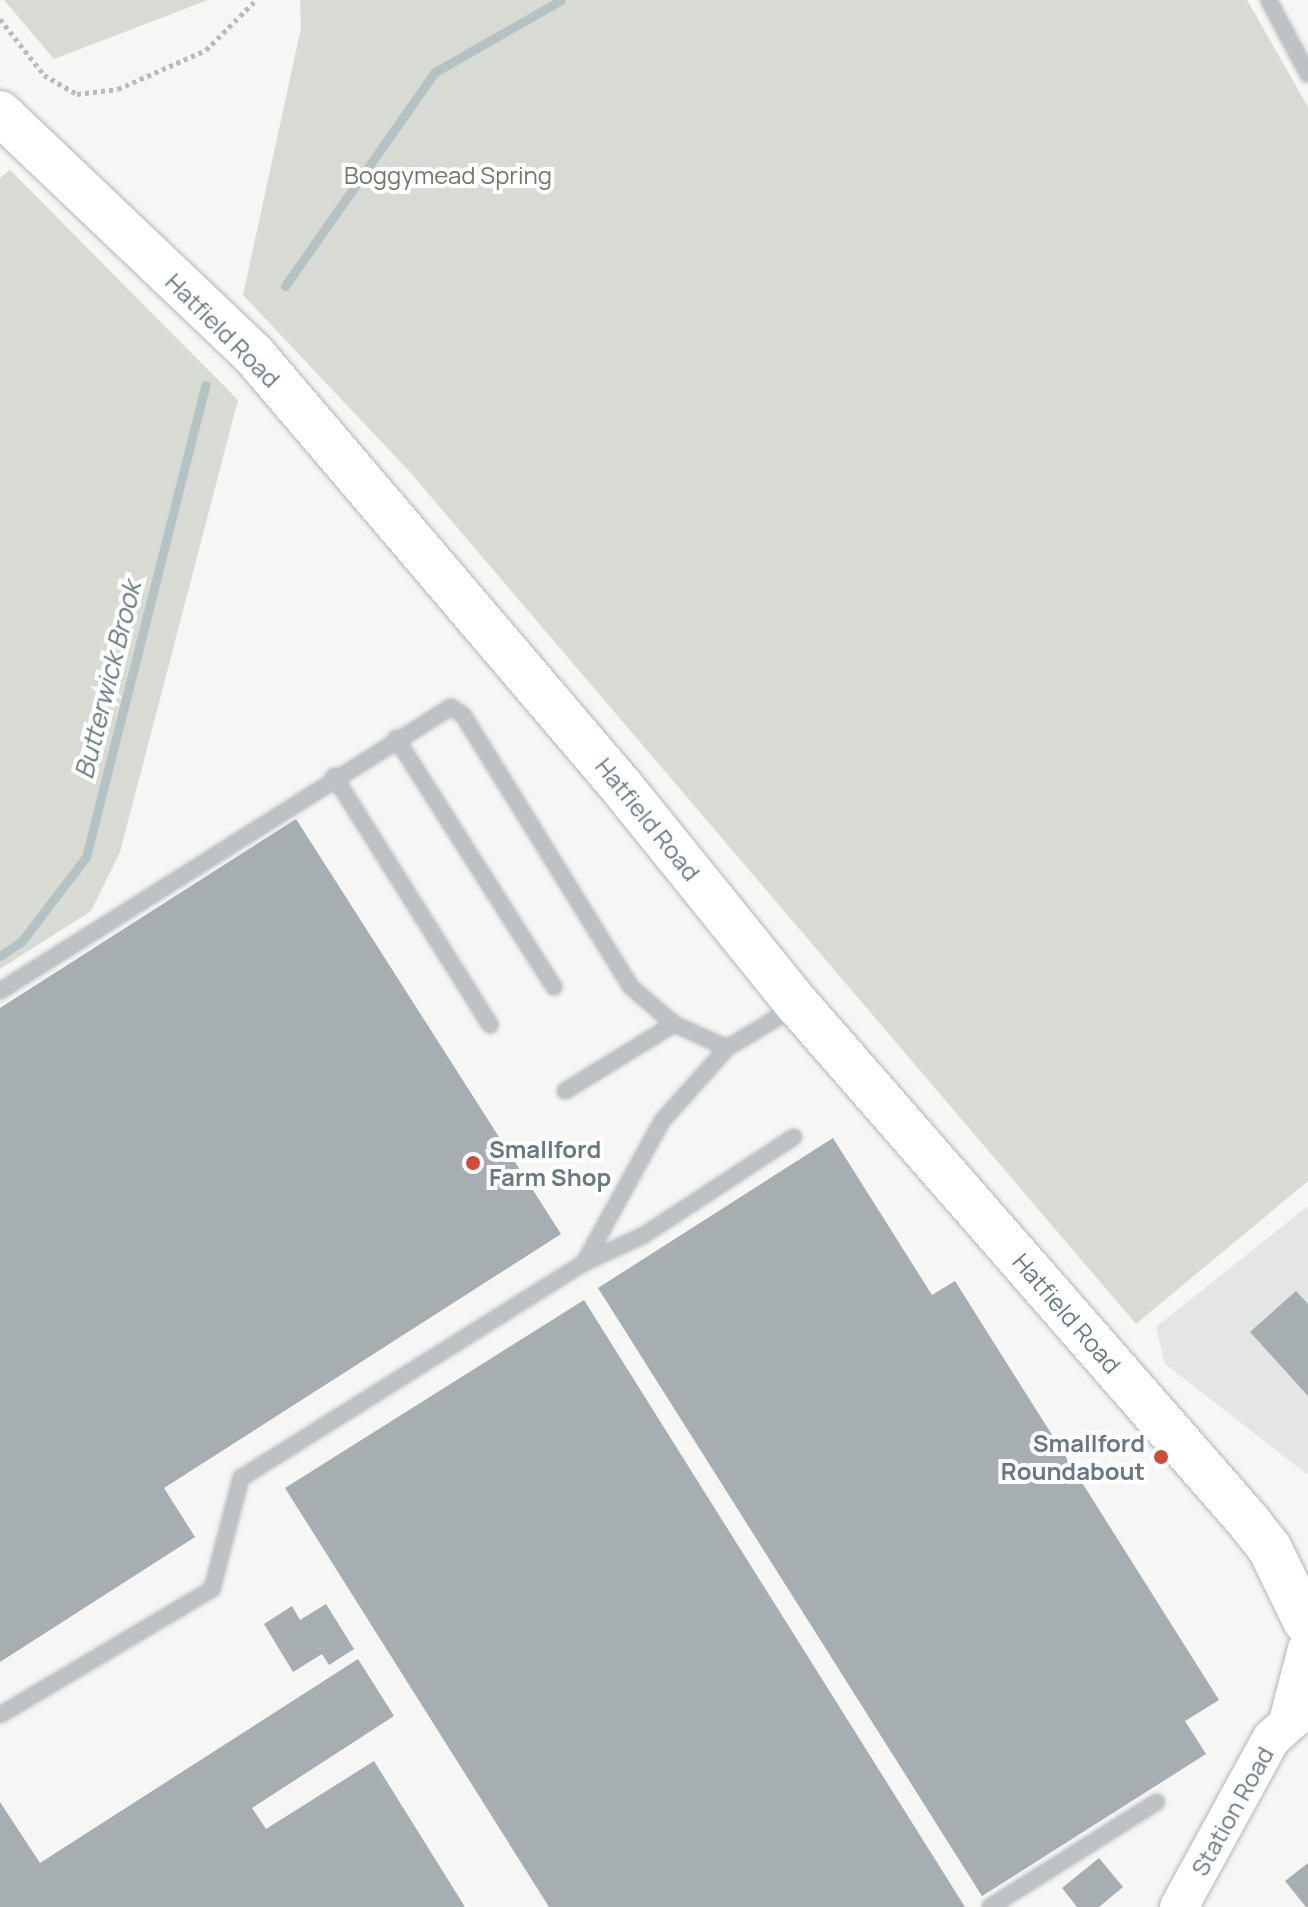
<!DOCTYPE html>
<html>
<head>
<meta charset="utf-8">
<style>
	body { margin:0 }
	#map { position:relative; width:1308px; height:1907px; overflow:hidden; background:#f6f6f4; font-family:Manrope,sans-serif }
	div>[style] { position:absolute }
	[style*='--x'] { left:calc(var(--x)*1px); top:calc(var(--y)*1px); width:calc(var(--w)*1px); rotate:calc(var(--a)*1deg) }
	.built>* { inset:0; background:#e4e6e4 }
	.green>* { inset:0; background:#d7dbd3 }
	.stream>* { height:9px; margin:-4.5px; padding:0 4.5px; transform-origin:4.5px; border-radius:4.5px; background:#b5c2c4 }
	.building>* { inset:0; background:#a6aeb2 }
	.path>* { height:5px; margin-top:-2.5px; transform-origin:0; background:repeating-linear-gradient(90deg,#b8bbbd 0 4px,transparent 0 8px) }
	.roads { filter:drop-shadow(0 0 2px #b0b6ba) drop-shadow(0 0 2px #b0b6ba) }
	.lane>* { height:14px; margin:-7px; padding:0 7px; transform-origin:7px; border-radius:7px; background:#bec2c5 }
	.secondary>* { height:38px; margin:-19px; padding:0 19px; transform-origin:19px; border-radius:19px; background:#fff }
	.primary>* { height:44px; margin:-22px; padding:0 22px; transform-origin:22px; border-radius:22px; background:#fff }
	.dots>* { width:22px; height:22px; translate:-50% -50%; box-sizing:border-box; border:4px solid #fff; border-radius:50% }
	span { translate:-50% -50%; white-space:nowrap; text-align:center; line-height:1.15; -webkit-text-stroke:8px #fff; paint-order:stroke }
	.park-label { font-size:24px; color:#6d7a67 }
	.street-label { font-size:24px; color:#687982 }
	.poi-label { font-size:24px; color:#687982; font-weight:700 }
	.left { translate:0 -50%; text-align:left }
	.right { translate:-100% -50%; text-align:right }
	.water-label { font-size:26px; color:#647a7e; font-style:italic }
</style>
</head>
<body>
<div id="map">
	<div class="built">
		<div style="clip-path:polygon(1308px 1206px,1308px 1475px,1165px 1364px,1156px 1327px)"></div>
	</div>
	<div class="green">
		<div style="clip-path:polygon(4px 0,208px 0,54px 59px)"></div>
		<div style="clip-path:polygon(300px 0,1247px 0,1308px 107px,1308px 1181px,1136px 1324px,409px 471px,243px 295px,301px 28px)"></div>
		<div style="clip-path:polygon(10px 170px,238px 400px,120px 852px,91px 911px,0 969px,0 178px)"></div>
	</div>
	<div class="stream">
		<div style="--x:285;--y:286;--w:261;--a:-55"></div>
		<div style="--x:435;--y:72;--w:145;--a:-29.7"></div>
		<div style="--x:0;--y:956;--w:25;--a:-34"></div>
		<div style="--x:21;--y:942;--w:107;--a:-52.6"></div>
		<div style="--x:86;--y:857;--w:487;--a:-75.8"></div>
	</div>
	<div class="building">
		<div style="clip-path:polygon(296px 819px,561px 1234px,164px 1488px,195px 1537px,0 1662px,0 1008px)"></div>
		<div style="clip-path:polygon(833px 1138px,932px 1295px,955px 1281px,1219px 1700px,1185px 1721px,1206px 1754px,982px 1896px,598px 1288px)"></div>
		<div style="clip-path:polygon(1296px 1291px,1308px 1304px,1308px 1396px,1250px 1332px)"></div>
		<div style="clip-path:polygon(584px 1300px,965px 1907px,549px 1907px,285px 1488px)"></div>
		<div style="clip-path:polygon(326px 1604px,354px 1649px,329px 1665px,322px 1654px,293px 1672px,264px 1624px,292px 1606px,300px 1620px)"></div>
		<div style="clip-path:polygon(358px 1659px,394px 1716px,252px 1808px,266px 1829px,374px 1761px,465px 1907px,0 1907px,0 1802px,40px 1863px)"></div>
		<div style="clip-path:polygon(1099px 1858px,1123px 1887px,1099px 1907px,1077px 1907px,1062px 1888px)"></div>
		<div style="clip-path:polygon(1308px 1863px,1308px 1907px,1306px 1907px,1285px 1881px)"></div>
	</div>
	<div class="path">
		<div style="--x:0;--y:19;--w:71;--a:51.8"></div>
		<div style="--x:44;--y:75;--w:38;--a:30"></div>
		<div style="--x:77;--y:94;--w:41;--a:-7"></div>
		<div style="--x:118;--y:89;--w:96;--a:-23.9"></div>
		<div style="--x:206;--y:50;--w:71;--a:-45"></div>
	</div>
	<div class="roads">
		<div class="lane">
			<div style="--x:1269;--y:1;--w:83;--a:61.9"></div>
			<div style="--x:396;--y:738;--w:295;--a:57.6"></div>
			<div style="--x:334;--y:776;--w:294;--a:57.9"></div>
			<div style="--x:0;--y:991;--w:533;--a:-32.2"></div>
			<div style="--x:451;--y:707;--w:14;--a:34"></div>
			<div style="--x:463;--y:715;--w:320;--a:58.3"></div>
			<div style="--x:631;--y:987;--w:57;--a:40.7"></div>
			<div style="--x:674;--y:1024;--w:58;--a:24.4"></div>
			<div style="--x:565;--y:1091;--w:128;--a:-31.6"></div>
			<div style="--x:584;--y:1263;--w:66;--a:-25"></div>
			<div style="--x:644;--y:1235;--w:179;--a:-33.2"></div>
			<div style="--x:0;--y:1715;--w:247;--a:-30.7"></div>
			<div style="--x:212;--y:1589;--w:115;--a:-75.4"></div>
			<div style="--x:241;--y:1478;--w:405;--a:-32.1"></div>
			<div style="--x:584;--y:1263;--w:162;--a:-61.2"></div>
			<div style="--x:662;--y:1121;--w:98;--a:-48.3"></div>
			<div style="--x:727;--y:1048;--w:79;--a:-31.1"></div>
			<div style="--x:990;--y:1907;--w:197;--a:-32.2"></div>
		</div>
		<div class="secondary">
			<div style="--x:1289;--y:1718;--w:71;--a:-75.4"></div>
			<div style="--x:1179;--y:1907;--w:192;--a:-61.3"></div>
			<div style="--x:1271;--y:1739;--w:50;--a:-41.7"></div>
		</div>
		<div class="primary">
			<div style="--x:0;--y:113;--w:351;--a:43.6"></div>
			<div style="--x:254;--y:355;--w:566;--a:49.59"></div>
			<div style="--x:621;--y:786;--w:282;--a:51.1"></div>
			<div style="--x:798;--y:1005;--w:686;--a:48.9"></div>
			<div style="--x:1249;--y:1522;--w:34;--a:52"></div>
			<div style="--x:1270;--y:1549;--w:80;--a:64.1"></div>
		</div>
	</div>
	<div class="dots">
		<div style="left:473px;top:1163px;background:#d24b38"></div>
		<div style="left:1161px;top:1457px;background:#d24b38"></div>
	</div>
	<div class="park-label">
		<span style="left:448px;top:175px">Boggymead Spring</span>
	</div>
	<div class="street-label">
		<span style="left:223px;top:330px;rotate:45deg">Hatfield Road</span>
		<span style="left:648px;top:819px;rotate:51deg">Hatfield Road</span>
		<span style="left:1067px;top:1313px;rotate:49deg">Hatfield Road</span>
		<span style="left:1232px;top:1811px;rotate:-61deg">Station Road</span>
	</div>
	<div class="poi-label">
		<span class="left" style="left:489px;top:1163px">Smallford<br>Farm Shop</span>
		<span class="right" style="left:1145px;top:1457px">Smallford<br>Roundabout</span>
	</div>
	<div class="water-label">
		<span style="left:108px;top:680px;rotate:-76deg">Butterwick Brook</span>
	</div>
</div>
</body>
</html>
